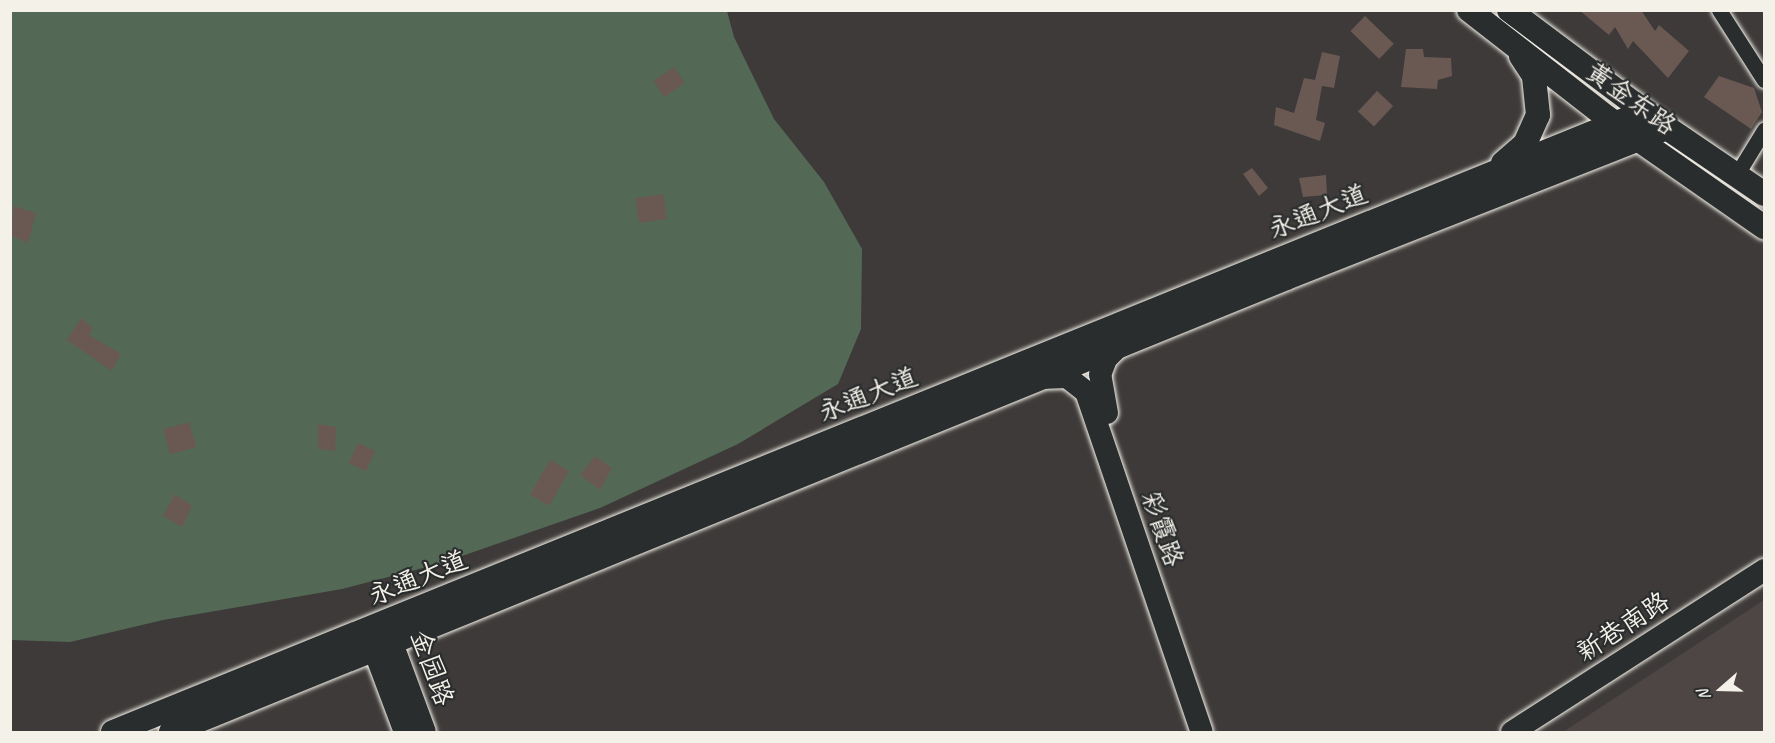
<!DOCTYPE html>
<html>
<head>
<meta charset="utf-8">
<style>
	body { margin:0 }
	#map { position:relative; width:1775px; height:743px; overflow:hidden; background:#3d3a39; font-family:Caveat,"LXGW WenKai TC",sans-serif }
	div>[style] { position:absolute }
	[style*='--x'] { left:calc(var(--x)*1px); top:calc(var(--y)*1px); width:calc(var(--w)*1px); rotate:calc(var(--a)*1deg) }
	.built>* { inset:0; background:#4d4644 }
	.green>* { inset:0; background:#536955 }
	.building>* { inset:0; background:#6a5953; transform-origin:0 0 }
	.roads { filter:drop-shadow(0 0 2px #f4f1e8) drop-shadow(0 0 2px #f4f1e8) }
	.street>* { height:15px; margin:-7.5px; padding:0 7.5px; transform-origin:7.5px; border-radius:7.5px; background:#2a2d2e }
	.secondary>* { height:22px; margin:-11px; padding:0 11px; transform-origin:11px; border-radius:11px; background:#2a2d2e }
	.primary>* { height:24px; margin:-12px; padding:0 12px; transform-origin:12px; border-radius:12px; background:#2a2d2e }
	span { translate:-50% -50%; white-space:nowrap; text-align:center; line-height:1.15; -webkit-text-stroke:4.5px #2a2d2e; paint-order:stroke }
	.street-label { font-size:26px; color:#f4f1e8 }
	.frame { position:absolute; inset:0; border:12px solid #f4f1e8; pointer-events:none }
	.north { position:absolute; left:1691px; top:659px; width:60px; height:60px; -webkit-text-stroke:4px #2a2d2e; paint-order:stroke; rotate:250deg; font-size:16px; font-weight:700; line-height:24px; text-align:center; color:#f4f1e8 }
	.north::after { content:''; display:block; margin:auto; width:21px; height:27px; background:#f4f1e8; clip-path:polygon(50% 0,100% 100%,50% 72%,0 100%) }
</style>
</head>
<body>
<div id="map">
	<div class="built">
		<div style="clip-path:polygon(1764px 600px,1764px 732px,1563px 732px)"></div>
	</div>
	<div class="green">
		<div style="clip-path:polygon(11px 11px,727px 11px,734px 37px,774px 119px,824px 182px,862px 249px,861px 329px,838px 384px,738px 444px,600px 508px,442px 563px,342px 589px,163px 620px,70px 642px,11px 640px)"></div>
	</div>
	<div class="building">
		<div style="clip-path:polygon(1579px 10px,1641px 10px,1655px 31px,1659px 25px,1689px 51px,1668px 78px,1633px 41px,1628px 49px,1615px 27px,1609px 35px)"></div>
		<div style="left:1365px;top:16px;width:40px;height:21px;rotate:44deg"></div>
		<div style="clip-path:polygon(1406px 49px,1423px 49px,1424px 57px,1451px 58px,1452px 76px,1438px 80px,1437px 89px,1401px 87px)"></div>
		<div style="clip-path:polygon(1322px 52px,1340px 56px,1334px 88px,1322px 86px,1316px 120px,1325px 123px,1320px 141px,1274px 125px,1276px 107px,1294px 113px,1304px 78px,1315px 80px)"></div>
		<div style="left:674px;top:67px;width:19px;height:25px;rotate:55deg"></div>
		<div style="clip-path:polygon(1719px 76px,1754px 88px,1762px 112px,1751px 129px,1704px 97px)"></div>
		<div style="left:1377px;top:91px;width:22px;height:28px;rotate:43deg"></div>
		<div style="clip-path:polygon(1252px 168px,1268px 188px,1259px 196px,1243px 174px)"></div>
		<div style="clip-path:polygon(1326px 175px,1327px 195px,1303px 197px,1299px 178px)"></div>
		<div style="left:663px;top:194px;width:25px;height:28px;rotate:81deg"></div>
		<div style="clip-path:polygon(14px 206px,36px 213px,28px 243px,10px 235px)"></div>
		<div style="clip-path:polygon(81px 318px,93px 328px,89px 335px,121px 354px,112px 371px,67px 340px)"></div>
		<div style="left:189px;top:422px;width:26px;height:27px;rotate:74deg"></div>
		<div style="clip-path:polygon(318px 424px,336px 427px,335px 451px,318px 449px)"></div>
		<div style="left:358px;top:443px;width:19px;height:22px;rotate:25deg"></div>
		<div style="clip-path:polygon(595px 456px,612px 468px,600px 490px,580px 475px)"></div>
		<div style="left:550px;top:460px;width:22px;height:40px;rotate:30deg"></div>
		<div style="clip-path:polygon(175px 494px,192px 506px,182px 527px,163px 516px)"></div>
	</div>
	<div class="roads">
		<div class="street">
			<div style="--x:1719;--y:10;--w:83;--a:57.3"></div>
			<div style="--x:1737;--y:174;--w:52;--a:-58.5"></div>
		</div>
		<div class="secondary">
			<div style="--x:1041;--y:378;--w:26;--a:-2"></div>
			<div style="--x:1067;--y:377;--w:24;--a:38"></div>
			<div style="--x:1086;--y:392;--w:359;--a:71.2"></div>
			<div style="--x:1107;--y:413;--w:39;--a:-100"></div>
			<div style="--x:1100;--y:375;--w:17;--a:-69"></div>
			<div style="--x:1106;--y:359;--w:17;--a:-45"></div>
			<div style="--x:385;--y:624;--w:115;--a:69.7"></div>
			<div style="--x:367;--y:631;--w:108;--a:69.4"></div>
			<div style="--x:1512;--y:732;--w:300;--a:-32.7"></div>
		</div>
		<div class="primary">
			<div style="--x:1469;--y:10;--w:177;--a:37.9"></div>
			<div style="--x:1609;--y:119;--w:189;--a:34.9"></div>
			<div style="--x:1509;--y:10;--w:197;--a:36.8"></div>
			<div style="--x:1667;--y:128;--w:117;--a:34.2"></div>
			<div style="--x:1503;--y:163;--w:29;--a:-41"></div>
			<div style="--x:1525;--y:144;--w:32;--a:-66"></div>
			<div style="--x:1538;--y:115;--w:39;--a:-96"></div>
			<div style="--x:1534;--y:76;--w:24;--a:-123"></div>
			<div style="--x:113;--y:732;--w:1652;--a:-22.05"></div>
			<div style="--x:171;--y:732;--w:1204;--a:-22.15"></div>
			<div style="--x:1286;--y:278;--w:409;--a:-21.5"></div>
		</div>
	</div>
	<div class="street-label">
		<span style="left:1631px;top:99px;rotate:36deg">黄金东路</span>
		<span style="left:1318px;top:212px;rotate:-22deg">永通大道</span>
		<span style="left:868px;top:395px;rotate:-22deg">永通大道</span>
		<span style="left:1162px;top:529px;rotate:71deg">彩霞路</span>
		<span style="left:418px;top:578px;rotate:-22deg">永通大道</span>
		<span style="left:1623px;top:627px;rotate:-33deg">新巷南路</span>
		<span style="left:432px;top:668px;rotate:70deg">金园路</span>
	</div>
	<div class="frame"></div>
	<div class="north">N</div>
</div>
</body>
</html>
